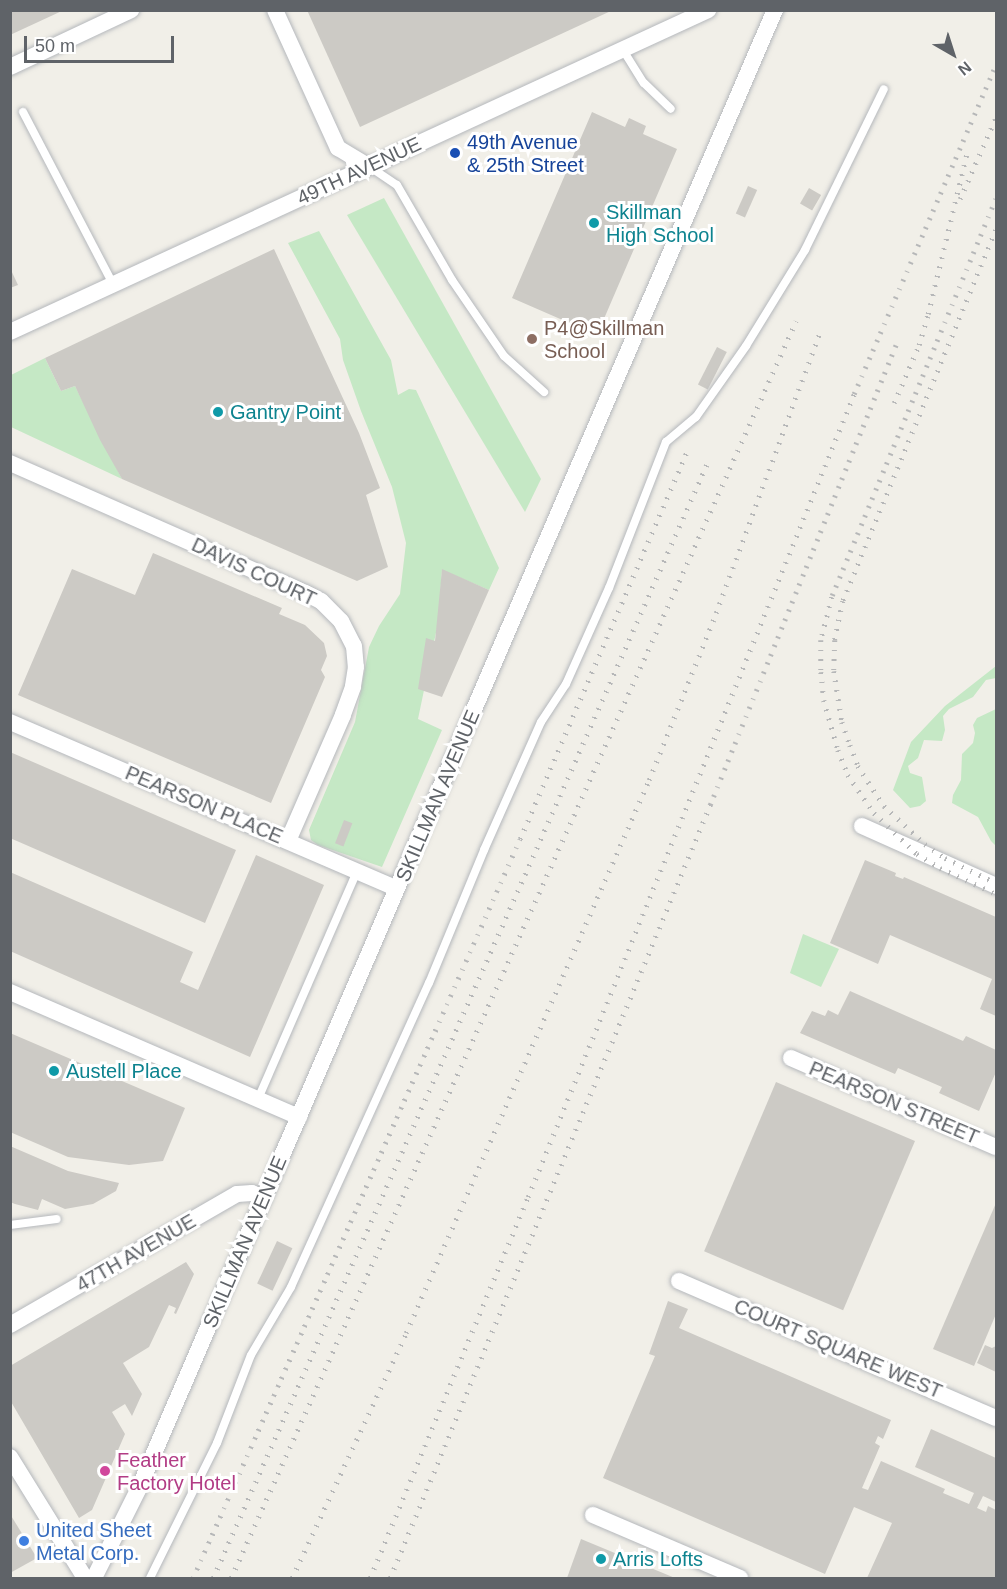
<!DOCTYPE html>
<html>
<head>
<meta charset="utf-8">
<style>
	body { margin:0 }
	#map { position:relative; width:1007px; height:1589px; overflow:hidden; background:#f1efe8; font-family:Arial,sans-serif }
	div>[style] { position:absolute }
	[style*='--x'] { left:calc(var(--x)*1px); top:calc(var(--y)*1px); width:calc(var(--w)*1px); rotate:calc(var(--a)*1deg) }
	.green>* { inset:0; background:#c5e8c5 }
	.building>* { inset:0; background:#cccac5; transform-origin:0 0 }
	.roads { filter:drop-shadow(0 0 2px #b5b8bc) drop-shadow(0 0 2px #b5b8bc) }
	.lane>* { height:8px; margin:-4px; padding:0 4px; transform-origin:4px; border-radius:4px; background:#fff }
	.street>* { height:16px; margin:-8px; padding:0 8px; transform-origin:8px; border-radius:8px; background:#fff }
	.rail>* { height:4.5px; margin-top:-2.25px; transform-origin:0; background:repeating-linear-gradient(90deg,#b6b7b8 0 1.5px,transparent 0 9.5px) }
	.dots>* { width:16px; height:16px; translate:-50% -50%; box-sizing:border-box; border:3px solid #fff; border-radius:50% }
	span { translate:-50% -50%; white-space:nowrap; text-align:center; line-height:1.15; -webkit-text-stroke:6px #fff; paint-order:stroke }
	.transit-label { font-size:20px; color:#164399 }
	.left { translate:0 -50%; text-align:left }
	.street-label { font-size:20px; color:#5f6368 }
	.culture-label { font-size:20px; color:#0d838f }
	.education-label { font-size:20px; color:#785e54 }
	.hotel-label { font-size:20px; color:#b23c85 }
	.shop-label { font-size:20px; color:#366cbe }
	.frame { position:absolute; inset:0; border:12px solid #5f6368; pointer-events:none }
	.north { position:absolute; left:923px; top:24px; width:60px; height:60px; -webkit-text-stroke:4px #fff; paint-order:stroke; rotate:141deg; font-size:16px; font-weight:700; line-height:24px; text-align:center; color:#5f6368 }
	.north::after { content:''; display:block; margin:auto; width:21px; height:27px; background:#5f6368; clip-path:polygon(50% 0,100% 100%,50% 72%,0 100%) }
	.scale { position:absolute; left:24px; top:36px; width:150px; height:27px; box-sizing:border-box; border:3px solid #5f6368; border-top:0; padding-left:8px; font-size:18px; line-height:21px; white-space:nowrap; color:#5f6368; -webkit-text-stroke:4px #fff; paint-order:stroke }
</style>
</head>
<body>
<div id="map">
	<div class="green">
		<div style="clip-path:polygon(384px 198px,541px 479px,525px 512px,347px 215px)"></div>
		<div style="clip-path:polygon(319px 231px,391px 360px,398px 395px,409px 389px,416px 390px,499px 568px,489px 590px,442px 570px,438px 623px,418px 719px,442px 730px,382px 867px,318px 845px,311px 840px,309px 830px,355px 722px,369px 647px,379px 626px,400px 594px,406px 543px,392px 487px,361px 411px,343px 360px,340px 339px,288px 243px)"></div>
		<div style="clip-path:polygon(45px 358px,61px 391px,75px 386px,122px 479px,11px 427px,11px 375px)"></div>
		<div style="clip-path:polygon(996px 666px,996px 678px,986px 680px,973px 697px,949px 709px,943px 716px,945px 730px,942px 741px,924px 740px,918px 758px,908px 766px,910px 773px,922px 777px,926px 801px,920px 806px,910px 808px,893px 790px,911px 742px,945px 706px)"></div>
		<div style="clip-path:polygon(996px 709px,996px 846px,991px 841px,978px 817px,952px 803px,953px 795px,961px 780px,962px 754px,973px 743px,975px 733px,973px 725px,977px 718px)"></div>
		<div style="clip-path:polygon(803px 934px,839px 949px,821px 987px,790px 973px)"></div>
	</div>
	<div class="building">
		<div style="clip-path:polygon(10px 10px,64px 10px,10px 35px)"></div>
		<div style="clip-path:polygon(307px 10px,613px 10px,360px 127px)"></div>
		<div style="clip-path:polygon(592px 112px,625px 127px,629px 118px,646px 126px,643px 134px,677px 149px,597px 335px,512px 298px)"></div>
		<div style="left:748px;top:186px;width:10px;height:30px;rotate:24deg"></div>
		<div style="left:809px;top:188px;width:14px;height:18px;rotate:30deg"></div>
		<div style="clip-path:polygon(274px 249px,359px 433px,380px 488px,366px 495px,388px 567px,357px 581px,122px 479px,100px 440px,75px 386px,61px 391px,45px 358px)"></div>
		<div style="clip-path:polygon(10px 268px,18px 285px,10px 288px)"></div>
		<div style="left:717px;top:347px;width:11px;height:42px;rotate:27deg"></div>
		<div style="clip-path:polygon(153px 553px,282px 608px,279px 614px,305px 625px,324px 643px,327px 656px,321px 670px,325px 677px,271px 803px,18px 695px,72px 569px,135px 595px)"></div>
		<div style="clip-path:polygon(442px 569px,489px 590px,442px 697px,418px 689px,426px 638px,435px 641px)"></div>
		<div style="clip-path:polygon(10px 752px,236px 850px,205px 923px,10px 838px)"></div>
		<div style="left:344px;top:820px;width:9px;height:25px;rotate:21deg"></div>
		<div style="clip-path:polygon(256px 855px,324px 885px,250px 1057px,10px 951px,10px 872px,193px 952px,180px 982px,198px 990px)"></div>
		<div style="clip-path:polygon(865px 860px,896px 873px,895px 876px,903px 879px,904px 877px,996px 917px,996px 1016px,980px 1009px,992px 979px,890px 935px,878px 964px,830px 943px)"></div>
		<div style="clip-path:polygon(850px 991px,963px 1041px,966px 1036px,996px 1050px,996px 1072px,979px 1111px,939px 1093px,942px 1087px,898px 1068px,895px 1074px,800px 1033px,812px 1011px,825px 1016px,828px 1010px,838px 1015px)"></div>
		<div style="clip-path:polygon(10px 1033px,185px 1108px,163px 1161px,129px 1165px,68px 1157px,10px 1132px)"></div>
		<div style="left:776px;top:1082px;width:151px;height:184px;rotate:23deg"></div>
		<div style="clip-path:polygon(10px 1146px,68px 1171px,119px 1183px,116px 1191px,93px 1204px,65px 1209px,42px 1199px,38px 1210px,15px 1204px,10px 1202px)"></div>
		<div style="clip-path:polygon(996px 1203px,996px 1314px,974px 1366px,933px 1349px)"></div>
		<div style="left:277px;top:1241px;width:17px;height:47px;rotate:25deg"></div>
		<div style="clip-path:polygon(186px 1262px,194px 1274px,176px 1314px,174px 1313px,176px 1308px,169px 1305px,149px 1347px,123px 1363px,142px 1394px,132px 1416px,125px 1404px,112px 1412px,125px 1434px,92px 1510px,79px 1518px,10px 1400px,10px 1366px)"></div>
		<div style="clip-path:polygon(668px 1301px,688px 1309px,679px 1328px,891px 1420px,883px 1439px,878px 1436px,875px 1443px,880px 1446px,862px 1488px,868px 1490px,881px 1461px,945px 1489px,943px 1493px,969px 1504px,974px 1493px,915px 1467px,931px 1429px,996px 1458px,996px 1502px,983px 1496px,977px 1508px,986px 1512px,988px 1506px,996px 1510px,996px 1578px,867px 1578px,892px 1523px,854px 1507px,825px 1574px,603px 1478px,655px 1356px,649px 1354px)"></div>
		<div style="clip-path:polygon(985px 1345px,992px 1348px,996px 1346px,996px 1372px,977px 1363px)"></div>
		<div style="clip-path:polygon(10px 1514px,37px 1558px,10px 1573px)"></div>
		<div style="clip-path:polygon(581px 1539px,675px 1578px,567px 1578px)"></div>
	</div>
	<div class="roads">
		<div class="lane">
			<div style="--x:623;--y:50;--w:39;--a:58"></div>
			<div style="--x:644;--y:83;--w:37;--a:44"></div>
			<div style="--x:23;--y:112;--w:194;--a:62.4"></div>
			<div style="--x:370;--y:167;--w:32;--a:34"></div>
			<div style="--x:397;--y:185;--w:110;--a:59.9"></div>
			<div style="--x:452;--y:280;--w:92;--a:55.6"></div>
			<div style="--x:504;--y:356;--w:54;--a:42"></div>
			<div style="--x:258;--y:1099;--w:249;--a:-66.5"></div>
			<div style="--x:10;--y:1225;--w:47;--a:-7.3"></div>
			<div style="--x:150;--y:1578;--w:151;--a:-63.6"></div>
			<div style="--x:217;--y:1443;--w:94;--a:-68.9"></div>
			<div style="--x:251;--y:1355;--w:79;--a:-59.5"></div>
			<div style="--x:291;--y:1287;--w:334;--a:-65.6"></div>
			<div style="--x:429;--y:983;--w:144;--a:-67.5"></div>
			<div style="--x:484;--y:850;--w:140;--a:-66"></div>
			<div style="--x:541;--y:722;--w:45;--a:-56.7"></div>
			<div style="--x:566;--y:684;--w:105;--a:-65.9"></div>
			<div style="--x:609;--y:588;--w:157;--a:-68.7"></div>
			<div style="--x:666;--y:442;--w:39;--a:-40"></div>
			<div style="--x:696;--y:417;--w:87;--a:-54.8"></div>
			<div style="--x:746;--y:346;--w:113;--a:-58.4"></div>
			<div style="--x:805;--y:250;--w:179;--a:-63.9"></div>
		</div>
		<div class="street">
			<div style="--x:275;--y:10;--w:152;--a:65.5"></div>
			<div style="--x:338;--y:148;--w:37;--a:31"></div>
			<div style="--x:10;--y:67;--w:134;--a:-25.2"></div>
			<div style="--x:10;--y:332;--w:769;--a:-24.76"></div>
			<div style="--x:10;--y:463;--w:322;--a:23.8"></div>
			<div style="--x:305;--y:593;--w:18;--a:27"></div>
			<div style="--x:321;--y:601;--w:28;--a:45"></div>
			<div style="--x:341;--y:621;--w:28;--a:63"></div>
			<div style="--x:354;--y:646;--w:21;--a:85"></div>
			<div style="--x:356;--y:667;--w:20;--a:99"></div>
			<div style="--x:353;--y:687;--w:30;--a:110"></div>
			<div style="--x:343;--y:715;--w:137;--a:113.6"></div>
			<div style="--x:10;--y:722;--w:421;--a:23.3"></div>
			<div style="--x:862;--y:826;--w:147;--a:24.1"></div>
			<div style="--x:10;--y:992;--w:315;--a:23.4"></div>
			<div style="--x:791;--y:1058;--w:223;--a:23.5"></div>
			<div style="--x:679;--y:1281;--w:345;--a:23.4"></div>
			<div style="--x:10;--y:1325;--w:262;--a:-30"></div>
			<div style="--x:237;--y:1194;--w:15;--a:-4"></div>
			<div style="--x:252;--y:1193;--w:13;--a:23"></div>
			<div style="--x:10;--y:1457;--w:142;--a:58.2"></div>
			<div style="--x:593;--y:1515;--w:160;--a:23.2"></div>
			<div style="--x:94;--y:1578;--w:101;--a:-63.4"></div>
			<div style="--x:139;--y:1488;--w:1609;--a:-66.72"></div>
		</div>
	</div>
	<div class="rail">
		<div style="--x:960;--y:199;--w:90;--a:-66.3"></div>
		<div style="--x:996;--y:199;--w:430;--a:112.4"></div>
		<div style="--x:832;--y:597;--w:44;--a:104.3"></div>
		<div style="--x:821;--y:640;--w:32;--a:90"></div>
		<div style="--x:821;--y:672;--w:28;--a:84"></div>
		<div style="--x:824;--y:700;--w:52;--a:74.4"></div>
		<div style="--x:838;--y:750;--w:27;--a:68"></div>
		<div style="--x:848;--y:775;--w:46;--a:55.6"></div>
		<div style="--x:874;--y:813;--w:59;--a:43.6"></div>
		<div style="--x:917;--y:854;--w:27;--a:31"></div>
		<div style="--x:940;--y:868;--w:62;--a:24.9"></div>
		<div style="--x:996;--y:230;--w:401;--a:112.4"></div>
		<div style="--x:843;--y:601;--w:40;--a:102"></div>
		<div style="--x:835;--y:640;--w:31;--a:92"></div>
		<div style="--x:834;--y:671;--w:52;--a:81.1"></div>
		<div style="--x:842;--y:722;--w:24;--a:71"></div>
		<div style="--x:850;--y:745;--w:22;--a:69"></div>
		<div style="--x:858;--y:766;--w:48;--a:57"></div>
		<div style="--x:884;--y:806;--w:56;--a:42.8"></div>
		<div style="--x:925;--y:844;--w:24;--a:35"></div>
		<div style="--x:945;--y:858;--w:57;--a:26.1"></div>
		<div style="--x:894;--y:403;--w:63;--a:-66.7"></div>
		<div style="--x:919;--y:345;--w:32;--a:-74"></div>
		<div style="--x:928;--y:314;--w:170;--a:-76.4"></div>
		<div style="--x:193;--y:1578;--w:808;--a:-66.13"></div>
		<div style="--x:520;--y:839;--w:427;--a:-66.7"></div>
		<div style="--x:213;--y:1578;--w:1224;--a:-66.09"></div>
		<div style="--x:231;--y:1578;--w:1378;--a:-65.8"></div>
		<div style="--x:292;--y:1578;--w:270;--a:-65"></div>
		<div style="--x:406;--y:1333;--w:604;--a:-66.28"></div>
		<div style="--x:649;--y:780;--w:180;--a:-68.1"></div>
		<div style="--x:716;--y:613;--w:300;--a:-69.7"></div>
		<div style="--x:370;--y:1578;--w:412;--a:-67.5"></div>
		<div style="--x:528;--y:1197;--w:867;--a:-67.9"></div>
		<div style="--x:854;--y:394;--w:359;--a:-66.7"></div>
		<div style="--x:390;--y:1578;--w:837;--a:-67.51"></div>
		<div style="--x:710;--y:805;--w:497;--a:-68"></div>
	</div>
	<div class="dots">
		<div style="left:455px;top:153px;background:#1a4fb4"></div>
		<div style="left:594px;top:223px;background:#0f9aa8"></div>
		<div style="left:532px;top:339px;background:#8d6e63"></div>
		<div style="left:218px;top:412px;background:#0f9aa8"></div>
		<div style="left:54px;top:1071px;background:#0f9aa8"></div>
		<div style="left:105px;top:1471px;background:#d1479c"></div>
		<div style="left:24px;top:1541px;background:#3f7fe0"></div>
		<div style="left:601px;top:1559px;background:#0f9aa8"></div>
	</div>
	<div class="transit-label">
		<span class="left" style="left:467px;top:154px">49th Avenue<br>&amp; 25th Street</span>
	</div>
	<div class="street-label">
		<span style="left:359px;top:171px;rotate:-25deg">49TH AVENUE</span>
		<span style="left:254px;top:572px;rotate:25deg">DAVIS COURT</span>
		<span style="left:438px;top:796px;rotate:-67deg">SKILLMAN AVENUE</span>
		<span style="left:204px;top:805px;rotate:23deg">PEARSON PLACE</span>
		<span style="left:894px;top:1103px;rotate:23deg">PEARSON STREET</span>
		<span style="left:245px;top:1242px;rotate:-67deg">SKILLMAN AVENUE</span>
		<span style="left:136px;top:1253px;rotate:-30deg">47TH AVENUE</span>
		<span style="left:838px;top:1349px;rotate:23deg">COURT SQUARE WEST</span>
	</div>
	<div class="culture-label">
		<span class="left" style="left:606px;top:224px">Skillman<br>High School</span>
		<span class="left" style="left:230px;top:412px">Gantry Point</span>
		<span class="left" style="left:66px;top:1071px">Austell Place</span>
		<span class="left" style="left:613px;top:1559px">Arris Lofts</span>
	</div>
	<div class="education-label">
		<span class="left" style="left:544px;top:340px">P4@Skillman<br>School</span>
	</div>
	<div class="hotel-label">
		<span class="left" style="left:117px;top:1472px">Feather<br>Factory Hotel</span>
	</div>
	<div class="shop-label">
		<span class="left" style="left:36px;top:1542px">United Sheet<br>Metal Corp.</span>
	</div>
	<div class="frame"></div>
	<div class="north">N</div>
	<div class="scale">50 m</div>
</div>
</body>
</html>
